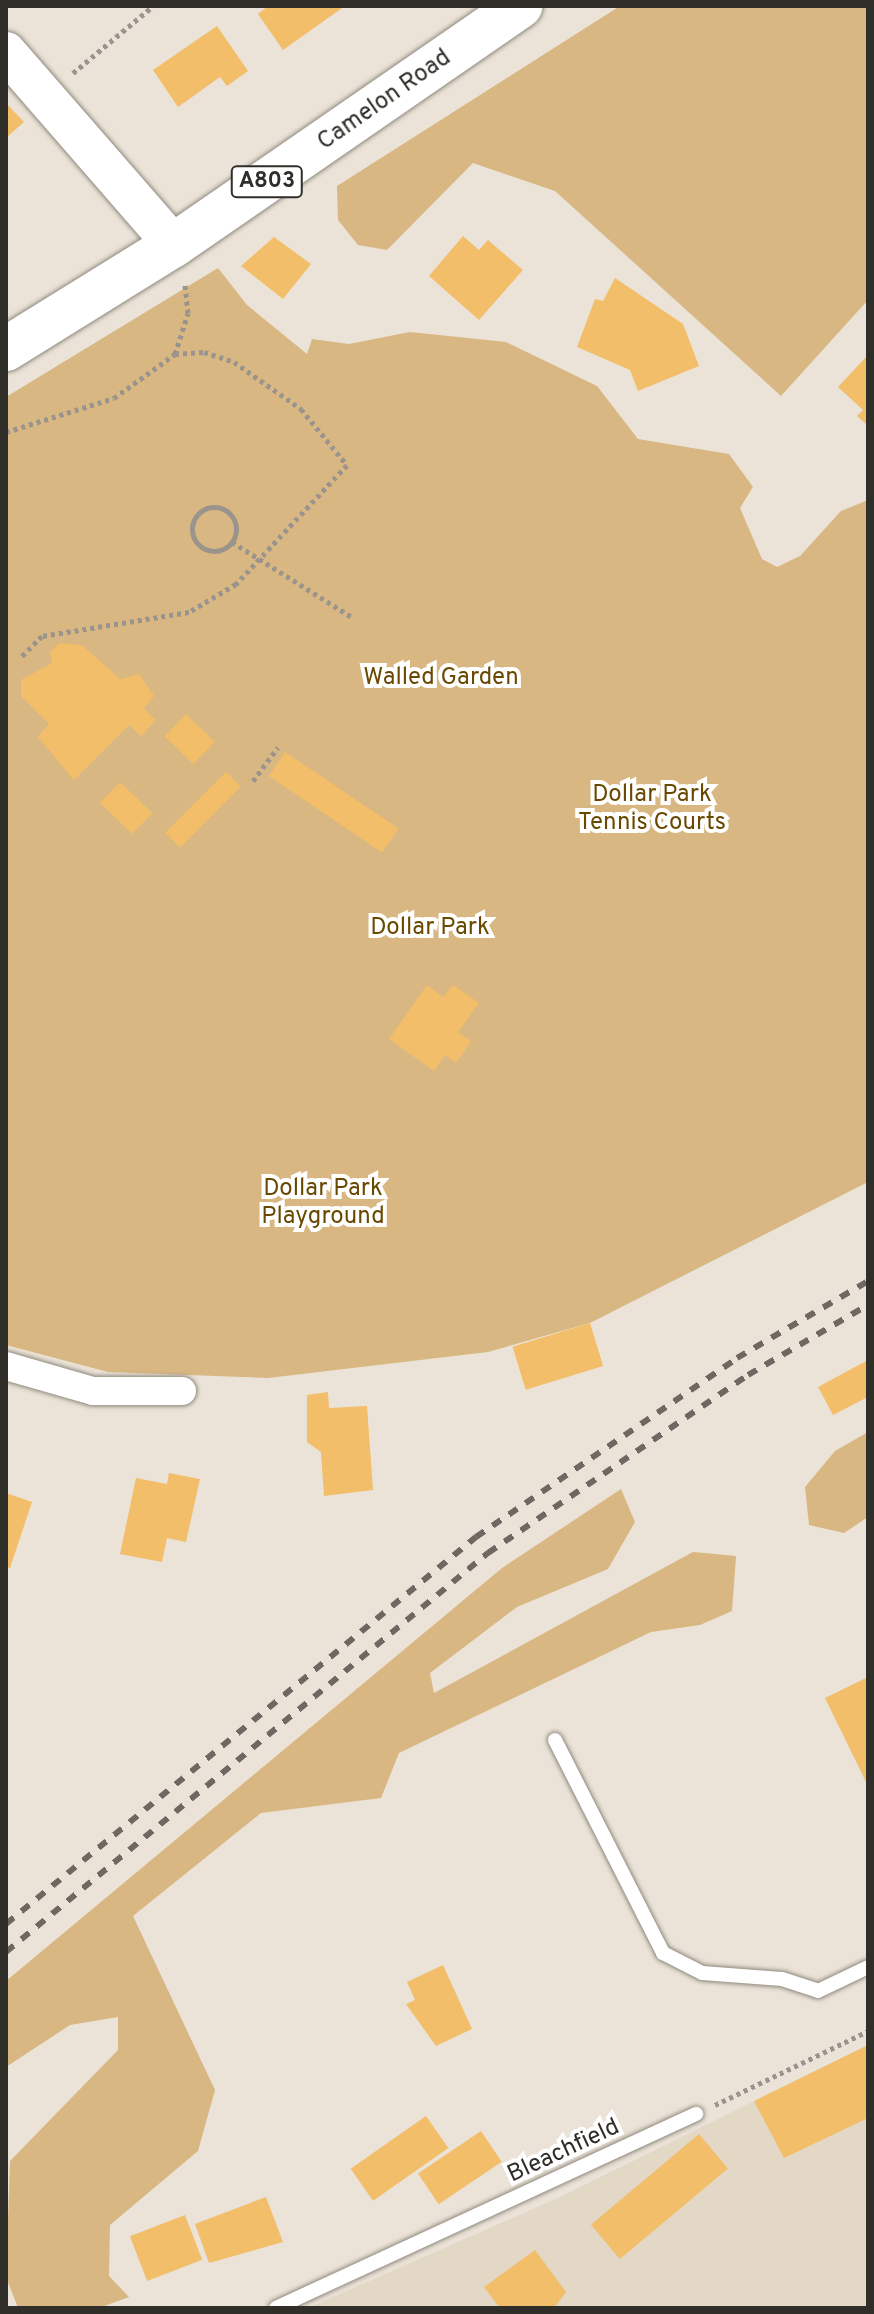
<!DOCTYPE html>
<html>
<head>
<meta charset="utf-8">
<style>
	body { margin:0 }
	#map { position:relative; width:874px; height:2314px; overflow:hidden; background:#ebe3d8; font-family:Overpass,sans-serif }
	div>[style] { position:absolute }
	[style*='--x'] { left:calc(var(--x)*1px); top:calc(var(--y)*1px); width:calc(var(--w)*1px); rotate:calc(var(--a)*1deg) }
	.built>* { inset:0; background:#e3d7c6 }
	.green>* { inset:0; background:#d9b782 }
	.building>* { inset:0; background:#f2be69; transform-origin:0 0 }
	.path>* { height:5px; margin-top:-2.5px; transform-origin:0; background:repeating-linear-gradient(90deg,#9a948c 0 4px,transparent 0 8px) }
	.path>.ring { margin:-2.5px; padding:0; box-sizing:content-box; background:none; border:5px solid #9a948c; border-radius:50% }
	.roads { filter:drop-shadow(0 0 2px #90897e) drop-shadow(0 0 2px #90897e) }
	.lane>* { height:14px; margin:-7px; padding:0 7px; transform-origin:7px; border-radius:7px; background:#fff }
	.street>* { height:28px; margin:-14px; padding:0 14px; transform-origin:14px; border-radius:14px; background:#fff }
	.secondary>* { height:40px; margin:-20px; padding:0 20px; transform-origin:20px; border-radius:20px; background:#fff }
	.primary>* { height:44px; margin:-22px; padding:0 22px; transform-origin:22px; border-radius:22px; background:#fff }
	.rail>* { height:6px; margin-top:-3px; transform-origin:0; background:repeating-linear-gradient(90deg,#6d6962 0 10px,transparent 0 20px) }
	span { translate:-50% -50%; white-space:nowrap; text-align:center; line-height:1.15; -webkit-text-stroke:8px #fff; paint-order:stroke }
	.shield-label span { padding:2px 6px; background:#fff; border:2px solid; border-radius:6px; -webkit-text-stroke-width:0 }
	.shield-label { font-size:22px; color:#302e29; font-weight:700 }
	.street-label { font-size:24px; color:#302e29 }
	.park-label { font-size:24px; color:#694800 }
	.frame { position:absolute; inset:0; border:8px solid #302e29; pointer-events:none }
</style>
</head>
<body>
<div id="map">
	<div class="built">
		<div style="clip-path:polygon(868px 2045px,868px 2308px,308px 2308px,560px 2197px)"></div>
	</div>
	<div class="green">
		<div style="clip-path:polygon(620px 6px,868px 6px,868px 300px,781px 396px,555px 191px,473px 163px,387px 250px,358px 245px,338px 220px,337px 186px)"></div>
		<div style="clip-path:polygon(218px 268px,247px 305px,307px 354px,312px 339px,349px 344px,410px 332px,506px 342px,597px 386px,638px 439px,729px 454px,753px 487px,740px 508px,762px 559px,777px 567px,800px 556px,841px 511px,868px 500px,868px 1182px,590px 1323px,488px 1352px,268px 1378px,108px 1372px,6px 1345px,6px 397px)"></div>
		<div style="clip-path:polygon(868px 1432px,868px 1517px,844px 1533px,809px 1525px,805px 1487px,835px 1451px)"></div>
		<div style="clip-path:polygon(621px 1489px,635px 1522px,608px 1569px,517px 1607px,430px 1673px,434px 1693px,693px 1552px,736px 1556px,732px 1611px,700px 1625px,651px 1632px,399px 1753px,381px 1798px,261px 1813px,133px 1916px,215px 2090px,198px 2151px,110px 2225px,109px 2276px,129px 2297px,99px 2308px,18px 2308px,6px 2277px,10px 2161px,118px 2050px,118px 2017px,70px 2025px,6px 2067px,6px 1981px,502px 1568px)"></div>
	</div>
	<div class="building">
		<div style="clip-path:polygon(268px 6px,345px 6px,283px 50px,258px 14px)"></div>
		<div style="clip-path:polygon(217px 26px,248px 71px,227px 86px,220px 77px,178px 107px,153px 70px)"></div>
		<div style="clip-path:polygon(6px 103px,24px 122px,6px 138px)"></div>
		<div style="clip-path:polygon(463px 236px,479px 250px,488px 240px,523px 270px,479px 320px,429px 276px)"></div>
		<div style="clip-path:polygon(274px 237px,311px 264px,283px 299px,241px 266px)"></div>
		<div style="clip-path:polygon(615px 278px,683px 324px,699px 366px,638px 391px,630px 370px,577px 347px,595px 299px,603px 301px)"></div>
		<div style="clip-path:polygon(868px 355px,868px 426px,857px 416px,863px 410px,838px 387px)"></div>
		<div style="clip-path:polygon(59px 643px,82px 645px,120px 679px,139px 674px,154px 696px,144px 709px,156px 720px,141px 736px,129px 725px,74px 780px,38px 737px,49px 724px,21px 696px,21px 680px,52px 663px,50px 652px)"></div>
		<div style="left:186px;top:714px;width:40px;height:31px;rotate:44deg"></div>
		<div style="left:285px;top:752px;width:137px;height:29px;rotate:34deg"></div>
		<div style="left:226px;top:772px;width:21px;height:86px;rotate:45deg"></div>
		<div style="left:120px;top:782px;width:45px;height:29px;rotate:44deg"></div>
		<div style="clip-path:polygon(427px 985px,443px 997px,453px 985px,479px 1003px,458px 1032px,471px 1041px,456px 1063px,445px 1055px,434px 1071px,389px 1039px)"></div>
		<div style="left:590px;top:1323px;width:45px;height:81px;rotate:73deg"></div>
		<div style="clip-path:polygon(868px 1360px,868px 1397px,833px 1415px,818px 1387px)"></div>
		<div style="clip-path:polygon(328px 1392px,329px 1408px,367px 1406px,373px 1490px,324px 1496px,321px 1452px,307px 1442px,307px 1395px)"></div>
		<div style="clip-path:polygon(169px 1473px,200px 1479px,186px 1542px,167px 1538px,162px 1562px,120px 1554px,136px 1478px,167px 1484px)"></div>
		<div style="clip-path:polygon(6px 1493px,32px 1502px,10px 1568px,6px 1567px)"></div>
		<div style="clip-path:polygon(868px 1677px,868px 1786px,825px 1698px)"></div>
		<div style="clip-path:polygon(443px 1965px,472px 2029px,436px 2046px,406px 2004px,415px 2000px,407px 1982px)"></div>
		<div style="clip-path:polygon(868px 2045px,868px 2118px,784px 2158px,754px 2101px)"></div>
		<div style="left:426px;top:2116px;width:39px;height:92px;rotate:55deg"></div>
		<div style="left:481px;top:2131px;width:37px;height:76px;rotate:56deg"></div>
		<div style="left:699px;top:2134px;width:45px;height:141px;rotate:50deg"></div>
		<div style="clip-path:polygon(266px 2197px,283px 2242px,209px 2263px,195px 2224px)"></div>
		<div style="left:185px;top:2215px;width:48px;height:59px;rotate:69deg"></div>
		<div style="clip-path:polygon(535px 2250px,566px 2292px,554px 2308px,500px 2308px,484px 2287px)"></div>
	</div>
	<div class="path">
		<div style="--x:73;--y:73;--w:104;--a:-39.9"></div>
		<div style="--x:175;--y:354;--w:43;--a:-72.4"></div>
		<div style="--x:188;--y:313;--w:31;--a:-96"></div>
		<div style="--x:6;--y:432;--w:113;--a:-17.5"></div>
		<div style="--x:114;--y:398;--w:75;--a:-35.8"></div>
		<div style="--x:175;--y:354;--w:29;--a:-4"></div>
		<div style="--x:204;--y:352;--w:32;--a:18"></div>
		<div style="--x:234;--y:362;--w:82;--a:35"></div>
		<div style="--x:301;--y:409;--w:72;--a:50.6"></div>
		<div style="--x:347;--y:465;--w:163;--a:133"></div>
		<div style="--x:236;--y:584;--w:55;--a:149.2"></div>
		<div style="--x:189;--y:612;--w:149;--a:170.7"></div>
		<div style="--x:42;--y:636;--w:30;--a:135"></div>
		<div class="ring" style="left:192px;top:507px;width:39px;height:39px"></div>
		<div style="--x:232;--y:542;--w:143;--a:32.1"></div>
		<div style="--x:253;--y:781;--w:42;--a:-53.7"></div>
		<div style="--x:715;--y:2105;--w:170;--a:-25.8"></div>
	</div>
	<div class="roads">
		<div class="lane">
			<div style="--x:555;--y:1740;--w:239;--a:63.1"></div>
			<div style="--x:663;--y:1953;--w:44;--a:27.1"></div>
			<div style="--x:702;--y:1973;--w:80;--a:4.3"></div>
			<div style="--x:782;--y:1979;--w:38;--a:18"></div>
			<div style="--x:818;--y:1991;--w:55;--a:-25.6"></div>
			<div style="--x:276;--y:2308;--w:463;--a:-24.8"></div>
		</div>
		<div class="street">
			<div style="--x:6;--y:1366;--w:91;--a:16"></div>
			<div style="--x:93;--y:1391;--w:89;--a:0"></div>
		</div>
		<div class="secondary">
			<div style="--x:6;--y:52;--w:256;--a:49"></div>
		</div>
		<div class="primary">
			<div style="--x:6;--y:349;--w:198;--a:-31.8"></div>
			<div style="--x:174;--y:245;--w:421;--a:-34.6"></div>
		</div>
	</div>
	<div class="rail">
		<div style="--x:6;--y:1924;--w:609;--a:-39.47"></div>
		<div style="--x:476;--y:1537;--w:316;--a:-34.4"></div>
		<div style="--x:737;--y:1358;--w:152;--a:-30.4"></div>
		<div style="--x:6;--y:1952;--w:626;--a:-39.62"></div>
		<div style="--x:488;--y:1553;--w:315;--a:-34.4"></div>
		<div style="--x:748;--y:1375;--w:139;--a:-30.3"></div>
	</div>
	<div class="shield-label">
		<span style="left:267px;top:182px">A803</span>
	</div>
	<div class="street-label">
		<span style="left:385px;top:101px;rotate:-35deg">Camelon Road</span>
		<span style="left:564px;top:2152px;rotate:-25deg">Bleachfield</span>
	</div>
	<div class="park-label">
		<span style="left:441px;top:679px">Walled Garden</span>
		<span style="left:652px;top:810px">Dollar Park<br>Tennis Courts</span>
		<span style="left:430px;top:929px">Dollar Park</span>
		<span style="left:323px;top:1204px">Dollar Park<br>Playground</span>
	</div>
	<div class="frame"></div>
</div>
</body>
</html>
